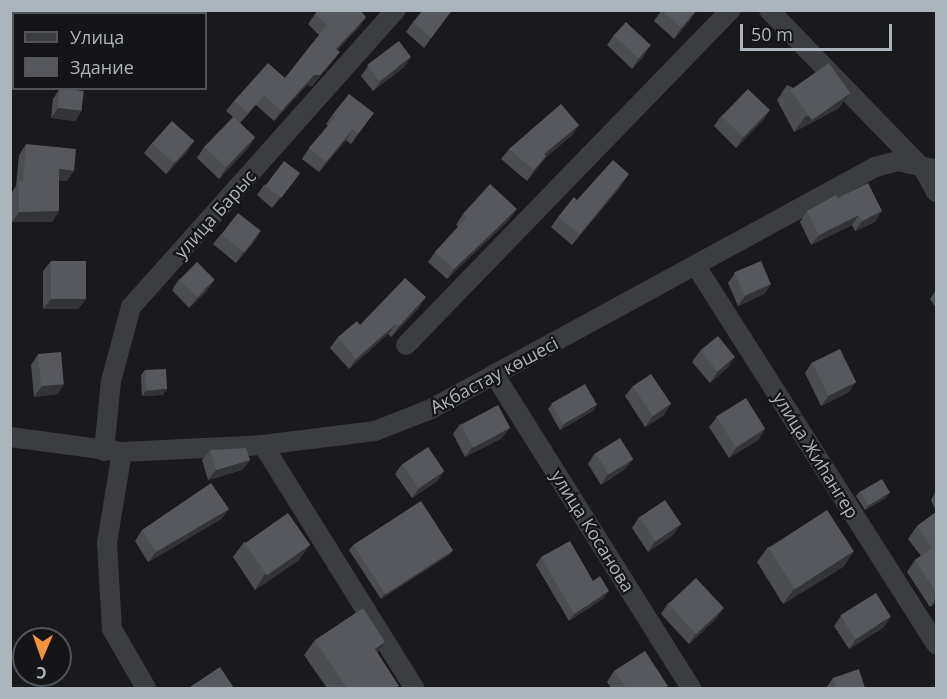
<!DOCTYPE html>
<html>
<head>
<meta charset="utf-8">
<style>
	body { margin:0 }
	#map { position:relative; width:947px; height:699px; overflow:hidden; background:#1a1a1c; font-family:"Open Sans",sans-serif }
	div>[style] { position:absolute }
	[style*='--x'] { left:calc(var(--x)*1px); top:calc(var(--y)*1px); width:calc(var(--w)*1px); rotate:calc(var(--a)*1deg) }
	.street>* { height:20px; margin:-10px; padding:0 10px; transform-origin:10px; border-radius:10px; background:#3b3d41 }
	.wall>* { inset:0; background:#4b4d51; transform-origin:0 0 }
	.shaded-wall>* { inset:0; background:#333437 }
	.building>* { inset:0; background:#56585d; transform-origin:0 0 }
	span { translate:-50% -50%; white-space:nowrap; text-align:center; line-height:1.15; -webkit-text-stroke:4.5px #151517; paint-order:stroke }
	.street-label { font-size:18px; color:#acb4bc }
	.frame { position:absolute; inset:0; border:12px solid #acb4bc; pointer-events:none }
	.legend { position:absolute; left:12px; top:12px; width:195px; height:78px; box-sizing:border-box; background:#151517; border:2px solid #515559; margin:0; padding:8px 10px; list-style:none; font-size:18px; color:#acb4bc }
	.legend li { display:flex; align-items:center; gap:12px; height:30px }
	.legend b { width:30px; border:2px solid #515559 }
	.north { position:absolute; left:12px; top:627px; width:60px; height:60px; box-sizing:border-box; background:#151517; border:2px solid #515559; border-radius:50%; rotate:182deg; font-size:16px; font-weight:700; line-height:24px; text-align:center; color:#acb4bc }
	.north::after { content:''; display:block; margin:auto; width:21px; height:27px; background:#f4933a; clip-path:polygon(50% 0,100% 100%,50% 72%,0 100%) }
	.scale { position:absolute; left:740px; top:24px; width:152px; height:27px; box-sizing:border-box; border:3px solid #acb4bc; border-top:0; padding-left:8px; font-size:18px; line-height:21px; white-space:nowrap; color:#acb4bc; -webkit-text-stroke:4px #151517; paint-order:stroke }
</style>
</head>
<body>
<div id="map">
	<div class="street">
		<div style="--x:769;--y:10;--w:223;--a:45.9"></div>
		<div style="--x:924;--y:170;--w:25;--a:61"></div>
		<div style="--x:696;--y:266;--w:448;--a:57.6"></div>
		<div style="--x:406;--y:345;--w:467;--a:-45.9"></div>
		<div style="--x:494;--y:374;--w:371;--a:57.9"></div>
		<div style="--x:10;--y:437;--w:113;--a:7.6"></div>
		<div style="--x:122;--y:452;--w:141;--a:-2.8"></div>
		<div style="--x:263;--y:445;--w:113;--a:-7.1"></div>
		<div style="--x:375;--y:431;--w:60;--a:-21.4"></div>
		<div style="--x:431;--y:409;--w:506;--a:-28.59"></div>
		<div style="--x:875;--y:167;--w:24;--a:-15"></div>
		<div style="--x:898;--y:161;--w:39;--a:13"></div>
		<div style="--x:263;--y:445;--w:286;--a:58.1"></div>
		<div style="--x:104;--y:451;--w:70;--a:-84.3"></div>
		<div style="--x:111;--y:381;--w:77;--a:-74.9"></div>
		<div style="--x:131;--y:307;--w:398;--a:-48.3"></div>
		<div style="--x:122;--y:452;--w:92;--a:99.4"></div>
		<div style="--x:107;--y:543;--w:86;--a:86.7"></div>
		<div style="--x:112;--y:629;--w:68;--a:60"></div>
	</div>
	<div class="wall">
		<div style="left:18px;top:10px;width:28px;height:4px"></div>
		<div style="clip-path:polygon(452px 10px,424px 48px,406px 32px,413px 22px)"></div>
		<div style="clip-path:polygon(662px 10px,691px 19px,674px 39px,654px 21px)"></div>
		<div style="clip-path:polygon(315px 14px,366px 17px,359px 27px,337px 50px,332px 62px,312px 86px,307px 85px,274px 121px,256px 105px,240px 123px,255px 137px,248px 148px,219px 179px,197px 158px,204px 147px,233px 117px,226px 111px,234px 101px,285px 78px,319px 35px,308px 24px)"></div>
		<div style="clip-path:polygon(614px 35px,644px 56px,632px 69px,607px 45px)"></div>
		<div style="clip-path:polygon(368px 66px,404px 67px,373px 91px,361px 76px)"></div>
		<div style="clip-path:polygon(787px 85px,839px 108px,794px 132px,777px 100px)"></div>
		<div style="clip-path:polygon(60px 88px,82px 110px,75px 121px,51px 118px,53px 99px)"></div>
		<div style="clip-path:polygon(770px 110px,763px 120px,736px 148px,714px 126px,721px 116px)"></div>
		<div style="clip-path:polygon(374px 113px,351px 144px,346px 140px,319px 172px,302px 159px,309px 148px,328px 126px,326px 124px,333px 114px)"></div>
		<div style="clip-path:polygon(579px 125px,572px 135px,546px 157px,527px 181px,501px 159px,509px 149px)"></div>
		<div style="clip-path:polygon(152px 143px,187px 152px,166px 174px,144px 153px)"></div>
		<div style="clip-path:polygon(26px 144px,67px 181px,59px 180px,59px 211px,52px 222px,12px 222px,12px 192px,16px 186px,19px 155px)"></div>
		<div style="clip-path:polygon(300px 173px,292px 184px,272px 208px,257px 195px,264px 185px)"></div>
		<div style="clip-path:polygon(622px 185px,572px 245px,551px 227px,558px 217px,577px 200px)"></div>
		<div style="clip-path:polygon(838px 198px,875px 222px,855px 231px,852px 225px,811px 245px,800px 222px,807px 211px)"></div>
		<div style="clip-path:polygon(463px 214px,510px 219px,447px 279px,428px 262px,435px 252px,458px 227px,456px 225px)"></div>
		<div style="clip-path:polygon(221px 234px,254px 242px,236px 263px,213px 244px)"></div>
		<div style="clip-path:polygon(51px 261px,86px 299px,78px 309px,43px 309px,43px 271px)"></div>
		<div style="clip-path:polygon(735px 273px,771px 284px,764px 294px,738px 306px,728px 283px)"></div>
		<div style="clip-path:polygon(179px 279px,207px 291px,189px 308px,172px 290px)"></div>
		<div style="clip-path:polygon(936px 290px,936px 308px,930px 299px)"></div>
		<div style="clip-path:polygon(419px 308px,391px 337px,388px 334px,349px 369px,330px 348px,338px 337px)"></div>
		<div style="clip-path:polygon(700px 351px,728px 367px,710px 383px,692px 362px)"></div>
		<div style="clip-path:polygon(38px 354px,64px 384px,57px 394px,34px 397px,31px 365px)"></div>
		<div style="clip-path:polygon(812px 362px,849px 392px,821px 406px,805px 373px)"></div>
		<div style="clip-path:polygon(145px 370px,163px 395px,142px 396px,141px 375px)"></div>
		<div style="clip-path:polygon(633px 386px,664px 415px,645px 427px,625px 396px)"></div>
		<div style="clip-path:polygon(552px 404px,594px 410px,560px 430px,548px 409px)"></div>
		<div style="clip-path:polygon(717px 417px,765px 429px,758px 440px,729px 458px,709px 427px)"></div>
		<div style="clip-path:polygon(460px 424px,502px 438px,465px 457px,453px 434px)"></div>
		<div style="clip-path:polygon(210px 450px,250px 460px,242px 470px,208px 480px,202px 460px)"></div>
		<div style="clip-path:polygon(595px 453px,633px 459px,625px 469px,601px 485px,588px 464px)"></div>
		<div style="clip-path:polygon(402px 464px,444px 471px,437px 481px,412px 498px,395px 474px)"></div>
		<div style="clip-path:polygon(860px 491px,886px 498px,865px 510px,856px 496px)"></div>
		<div style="clip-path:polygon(936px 491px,936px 511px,931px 500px)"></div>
		<div style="clip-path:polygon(229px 509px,221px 519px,148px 562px,135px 541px,142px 530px)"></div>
		<div style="clip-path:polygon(936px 512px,936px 603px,930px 607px,907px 572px,915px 560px,921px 556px,908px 539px,917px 526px)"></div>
		<div style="clip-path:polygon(639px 517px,681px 524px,673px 535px,648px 552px,632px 528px)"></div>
		<div style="clip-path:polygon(244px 542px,299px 560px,255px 590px,233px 557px)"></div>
		<div style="clip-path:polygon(353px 545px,453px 550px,449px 555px,381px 599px,349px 550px)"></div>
		<div style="clip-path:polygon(768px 547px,854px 551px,843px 567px,783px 604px,757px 562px)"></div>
		<div style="clip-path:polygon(541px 557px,604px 598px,569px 621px,536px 565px)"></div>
		<div style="clip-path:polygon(668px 603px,717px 618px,689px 644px,661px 614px)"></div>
		<div style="clip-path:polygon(841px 616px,884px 627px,849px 649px,834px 626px)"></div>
		<div style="clip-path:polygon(315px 640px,397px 688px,327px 688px,304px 655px)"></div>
		<div style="clip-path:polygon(614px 671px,666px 688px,611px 688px,607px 682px)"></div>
		<div style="clip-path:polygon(833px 678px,865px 688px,826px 688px)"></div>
	</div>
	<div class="shaded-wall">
		<div style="clip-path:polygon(697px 10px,691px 19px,674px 39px,681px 28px)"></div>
		<div style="clip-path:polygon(366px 17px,359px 27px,329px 59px,336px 49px)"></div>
		<div style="clip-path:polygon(651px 45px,644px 56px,632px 69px,639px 58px)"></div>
		<div style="clip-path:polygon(340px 52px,332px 62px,312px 86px,307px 85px,274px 121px,281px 111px,314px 75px)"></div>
		<div style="clip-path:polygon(411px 57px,404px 67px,373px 91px,381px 81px)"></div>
		<div style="clip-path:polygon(850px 93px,839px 108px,794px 132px,805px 117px)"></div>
		<div style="clip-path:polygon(58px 108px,82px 110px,75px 121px,51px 118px)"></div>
		<div style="clip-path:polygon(770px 110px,763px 120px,736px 148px,743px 137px)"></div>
		<div style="clip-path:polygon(579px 125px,572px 135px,546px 157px,527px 181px,544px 154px)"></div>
		<div style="clip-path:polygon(353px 129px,346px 140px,319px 172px,326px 162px)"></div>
		<div style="clip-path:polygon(255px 137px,248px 148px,219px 179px,226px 168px)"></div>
		<div style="clip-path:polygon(194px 141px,187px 152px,166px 174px,174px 163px)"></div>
		<div style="clip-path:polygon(59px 169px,74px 171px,67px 181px,51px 180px)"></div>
		<div style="clip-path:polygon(300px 173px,292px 184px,272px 208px,280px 197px)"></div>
		<div style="clip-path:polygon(629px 174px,622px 185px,572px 245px,580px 234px)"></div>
		<div style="clip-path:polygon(517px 209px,510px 219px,447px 279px,454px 269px)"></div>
		<div style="clip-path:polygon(59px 211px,52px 222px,12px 222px,19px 212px)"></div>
		<div style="clip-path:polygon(882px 211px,875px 222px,855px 231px,862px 221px)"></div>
		<div style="clip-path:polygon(859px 215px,852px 225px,811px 245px,819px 235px)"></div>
		<div style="clip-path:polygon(261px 231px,254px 242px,236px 263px,243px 252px)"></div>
		<div style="clip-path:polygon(215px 280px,207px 291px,189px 308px,197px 298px)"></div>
		<div style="clip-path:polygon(771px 284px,764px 294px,738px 306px,745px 296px)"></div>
		<div style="clip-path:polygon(426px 297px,419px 308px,391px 337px,399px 326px)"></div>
		<div style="clip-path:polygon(51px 299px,86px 299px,78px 309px,43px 309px)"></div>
		<div style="clip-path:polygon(396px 324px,388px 334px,349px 369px,356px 359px)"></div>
		<div style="clip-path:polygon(735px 357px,728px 367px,710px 383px,717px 372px)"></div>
		<div style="clip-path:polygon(856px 382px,849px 392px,821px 406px,829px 395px)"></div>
		<div style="clip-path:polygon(64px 384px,57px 394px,34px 397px,42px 386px)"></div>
		<div style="clip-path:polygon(167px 389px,163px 395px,142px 396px,146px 391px)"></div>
		<div style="clip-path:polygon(671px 404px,664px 415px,645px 427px,653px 416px)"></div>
		<div style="clip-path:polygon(597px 405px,594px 410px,560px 430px,564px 424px)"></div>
		<div style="clip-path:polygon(510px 428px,502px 438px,465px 457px,472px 447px)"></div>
		<div style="clip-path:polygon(765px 429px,758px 440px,729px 458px,736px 448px)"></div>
		<div style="clip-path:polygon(633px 459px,625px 469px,601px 485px,608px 474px)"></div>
		<div style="clip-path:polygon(250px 460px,242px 470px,208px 480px,216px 470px)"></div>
		<div style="clip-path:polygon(444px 471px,437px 481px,412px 498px,419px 488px)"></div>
		<div style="clip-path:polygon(890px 493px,886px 498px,865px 510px,869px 505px)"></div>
		<div style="clip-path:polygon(229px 509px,221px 519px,148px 562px,156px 552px)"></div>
		<div style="clip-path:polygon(681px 524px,673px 535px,648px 552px,655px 541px)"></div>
		<div style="clip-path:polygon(310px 545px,299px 560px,255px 590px,265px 574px)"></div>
		<div style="clip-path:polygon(453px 550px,449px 555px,381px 599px,384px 593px)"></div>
		<div style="clip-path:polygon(854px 551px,843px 567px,783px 604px,794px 589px)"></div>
		<div style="clip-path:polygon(609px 591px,604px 598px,569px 621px,574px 614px)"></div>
		<div style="clip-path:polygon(936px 598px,936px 603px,930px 607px)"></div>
		<div style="clip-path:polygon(724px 608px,717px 618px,689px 644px,696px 633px)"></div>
		<div style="clip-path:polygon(891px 617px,884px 627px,849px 649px,856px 639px)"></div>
		<div style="clip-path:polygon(385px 642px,375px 657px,375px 649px)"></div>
	</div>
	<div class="building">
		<div style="left:24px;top:10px;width:22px;height:4px"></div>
		<div style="clip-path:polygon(318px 10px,360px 10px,366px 17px,336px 49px,340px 52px,320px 75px,314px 75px,281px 111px,264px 95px,248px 113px,234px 101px,268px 63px,285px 78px,327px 25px,315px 14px)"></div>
		<div style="clip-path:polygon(423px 10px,452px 10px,431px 38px,413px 22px)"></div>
		<div style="clip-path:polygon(662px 10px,697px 10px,681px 28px)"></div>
		<div style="left:626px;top:22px;width:34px;height:18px;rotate:43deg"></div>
		<div style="left:399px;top:41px;width:20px;height:40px;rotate:53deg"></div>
		<div style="left:829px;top:63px;width:37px;height:47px;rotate:55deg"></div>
		<div style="left:60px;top:88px;width:24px;height:20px;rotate:7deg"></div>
		<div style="left:748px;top:89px;width:30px;height:38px;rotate:44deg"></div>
		<div style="clip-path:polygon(349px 94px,374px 113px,358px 133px,353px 129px,326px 162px,309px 148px,336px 116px,333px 114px)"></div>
		<div style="clip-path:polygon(561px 104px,579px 125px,544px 154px,546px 156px,534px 170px,509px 149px)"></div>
		<div style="left:234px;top:117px;width:29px;height:42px;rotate:44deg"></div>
		<div style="left:172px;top:121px;width:30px;height:30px;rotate:42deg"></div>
		<div style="clip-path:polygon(26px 144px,76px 149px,74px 171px,59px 169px,59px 211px,19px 212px,19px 181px,23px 181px)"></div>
		<div style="clip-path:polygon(613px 160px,629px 174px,580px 234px,558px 217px,574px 197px,577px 200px)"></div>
		<div style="left:284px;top:161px;width:20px;height:31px;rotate:37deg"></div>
		<div style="clip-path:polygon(868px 183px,882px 211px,862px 221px,859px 215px,819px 235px,807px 211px,836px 195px,838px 198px)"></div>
		<div style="clip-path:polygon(490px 184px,517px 209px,454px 269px,435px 252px,467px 217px,463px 214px)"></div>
		<div style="left:238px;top:213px;width:29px;height:27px;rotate:38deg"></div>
		<div style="left:51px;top:261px;width:35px;height:38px"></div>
		<div style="left:761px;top:261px;width:25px;height:29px;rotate:67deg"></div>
		<div style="left:197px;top:262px;width:25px;height:25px;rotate:45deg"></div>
		<div style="clip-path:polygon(405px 278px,426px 297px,399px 326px,396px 324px,356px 359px,338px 337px,357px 321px,360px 325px)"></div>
		<div style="left:718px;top:336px;width:27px;height:23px;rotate:51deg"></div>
		<div style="left:840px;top:349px;width:37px;height:31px;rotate:64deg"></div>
		<div style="left:61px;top:352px;width:32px;height:23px;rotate:85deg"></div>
		<div style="left:166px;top:369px;width:20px;height:21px;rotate:87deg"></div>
		<div style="left:651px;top:374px;width:36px;height:22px;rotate:56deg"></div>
		<div style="left:585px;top:384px;width:24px;height:39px;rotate:60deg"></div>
		<div style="left:746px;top:398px;width:36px;height:35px;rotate:58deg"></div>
		<div style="left:498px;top:405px;width:26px;height:42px;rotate:62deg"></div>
		<div style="left:620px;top:438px;width:25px;height:29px;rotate:58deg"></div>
		<div style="left:428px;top:447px;width:29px;height:31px;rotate:56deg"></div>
		<div style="clip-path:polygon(246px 448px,250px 460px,216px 470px,210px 450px)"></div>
		<div style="left:882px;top:479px;width:16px;height:25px;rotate:60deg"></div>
		<div style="clip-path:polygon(211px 483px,229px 509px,156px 552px,142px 530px)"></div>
		<div style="left:665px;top:500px;width:29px;height:31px;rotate:56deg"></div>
		<div style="left:421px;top:501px;width:59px;height:81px;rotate:57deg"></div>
		<div style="left:827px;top:510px;width:49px;height:70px;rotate:57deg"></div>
		<div style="clip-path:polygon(936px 512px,936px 592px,915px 560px,932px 548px,917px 526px)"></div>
		<div style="left:288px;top:513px;width:39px;height:53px;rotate:55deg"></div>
		<div style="clip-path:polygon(570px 541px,593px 581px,600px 576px,609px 591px,574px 614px,541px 557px)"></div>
		<div style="left:696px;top:578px;width:41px;height:38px;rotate:47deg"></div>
		<div style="left:876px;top:593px;width:28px;height:42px;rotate:58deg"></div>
		<div style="clip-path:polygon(363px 608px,385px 642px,375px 649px,399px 686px,394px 688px,347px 688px,315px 640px)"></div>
		<div style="clip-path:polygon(645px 651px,668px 686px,664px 688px,626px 688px,614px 671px)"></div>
		<div style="clip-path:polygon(220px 667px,234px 688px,191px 688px,190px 687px)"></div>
		<div style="clip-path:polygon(859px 669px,865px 688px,836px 688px,833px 678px)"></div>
	</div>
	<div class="street-label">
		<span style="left:215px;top:214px;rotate:-48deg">улица Барыс</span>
		<span style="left:494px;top:375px;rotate:-28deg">Ақбастау көшесі</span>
		<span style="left:816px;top:455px;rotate:58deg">улица Жиhангер</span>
		<span style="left:593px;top:531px;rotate:58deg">улица Косанова</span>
	</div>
	<div class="frame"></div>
	<ul class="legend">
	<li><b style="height:8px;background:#3b3d41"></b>Улица</li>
	<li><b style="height:16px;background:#56585d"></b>Здание</li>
	</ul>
	<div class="north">С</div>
	<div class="scale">50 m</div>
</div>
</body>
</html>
